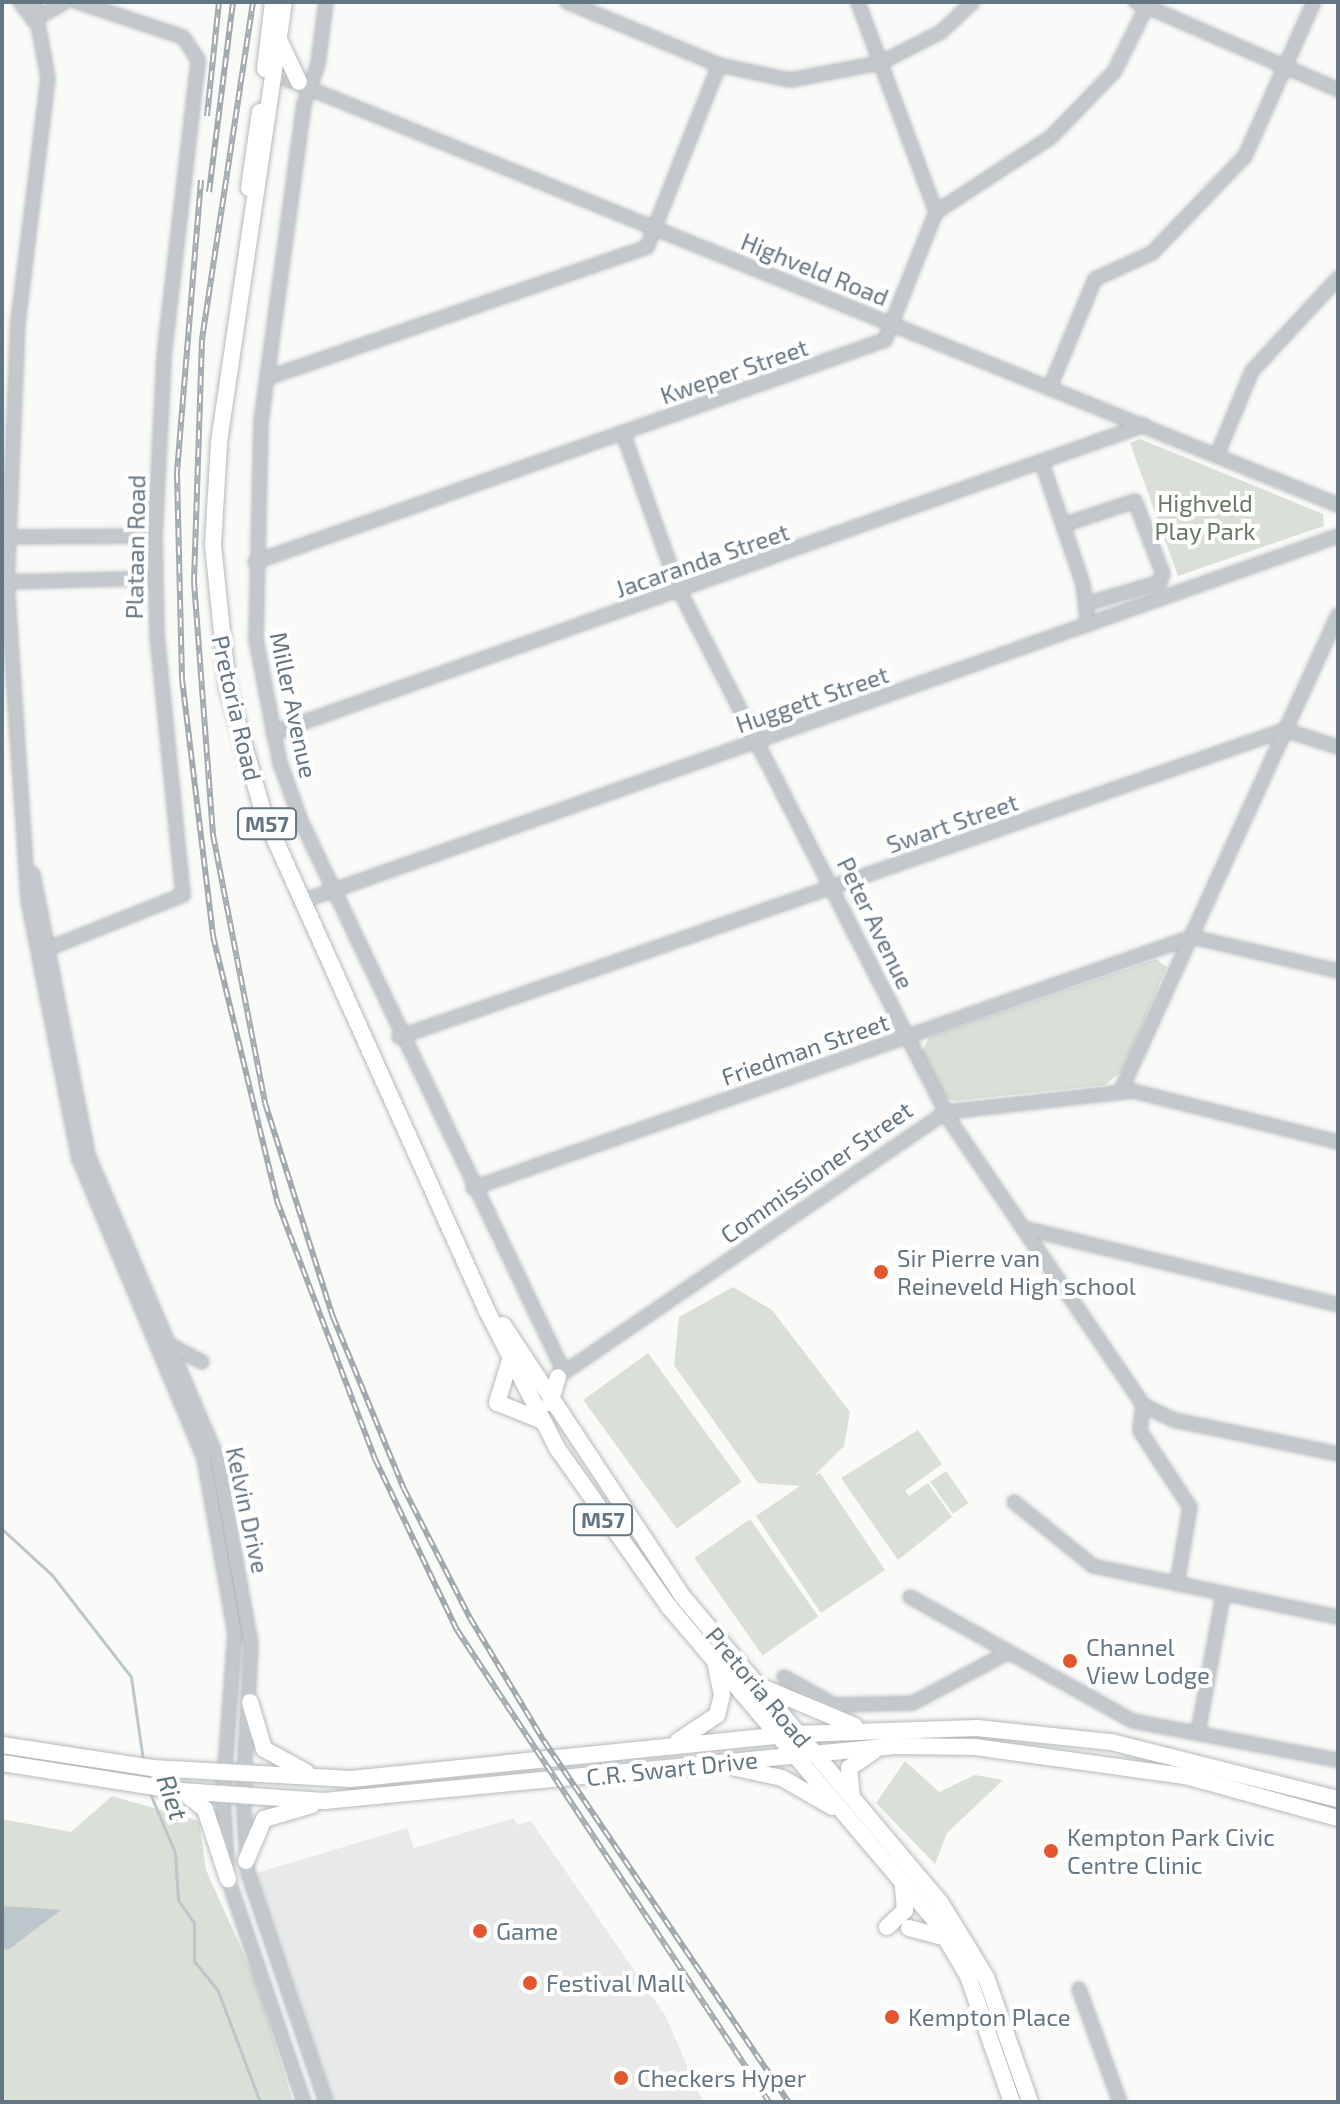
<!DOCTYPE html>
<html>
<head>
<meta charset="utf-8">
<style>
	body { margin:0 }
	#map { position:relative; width:1340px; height:2104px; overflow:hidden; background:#fafaf8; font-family:"Exo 2",sans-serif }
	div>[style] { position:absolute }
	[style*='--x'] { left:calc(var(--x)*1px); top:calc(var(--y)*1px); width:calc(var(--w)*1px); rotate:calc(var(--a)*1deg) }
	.built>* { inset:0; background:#e8e9e9 }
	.green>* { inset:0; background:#dadfd7; transform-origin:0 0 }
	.water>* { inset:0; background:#bbc7cb }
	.stream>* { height:3px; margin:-1.5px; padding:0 1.5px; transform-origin:1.5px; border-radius:1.5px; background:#bbc7cb }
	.roads { filter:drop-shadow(0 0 2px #b5babe) drop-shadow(0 0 2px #b5babe) }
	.minor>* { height:12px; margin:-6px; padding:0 6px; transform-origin:6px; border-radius:6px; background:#c3c8cc }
	.major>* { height:16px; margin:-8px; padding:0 8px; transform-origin:8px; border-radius:8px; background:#fff }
	.rail>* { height:6px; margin-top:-3px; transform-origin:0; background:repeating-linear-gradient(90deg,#fff 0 9px,#a2aab0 0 18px); box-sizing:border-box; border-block:2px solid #a2aab0 }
	.dots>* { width:22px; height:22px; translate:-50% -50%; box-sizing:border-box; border:4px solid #fff; border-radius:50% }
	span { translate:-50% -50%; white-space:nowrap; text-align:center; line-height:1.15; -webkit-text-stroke:8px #fff; paint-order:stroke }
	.shield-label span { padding:2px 6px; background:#fff; border:2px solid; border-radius:6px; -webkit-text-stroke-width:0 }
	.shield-label { font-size:22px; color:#657683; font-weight:700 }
	.street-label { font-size:24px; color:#657683 }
	.park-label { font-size:24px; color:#687a64 }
	.poi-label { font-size:24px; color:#657683 }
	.left { translate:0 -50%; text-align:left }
	.water-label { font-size:26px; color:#60757c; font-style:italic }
	.frame { position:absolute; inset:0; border:4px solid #657683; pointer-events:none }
</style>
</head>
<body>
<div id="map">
	<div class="built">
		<div style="clip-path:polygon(514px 1818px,517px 1825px,531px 1821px,665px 2015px,703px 2102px,330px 2102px,253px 1874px,407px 1828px,414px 1848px)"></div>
	</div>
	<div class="green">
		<div style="clip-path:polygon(1140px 439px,1323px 514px,1324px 526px,1178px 576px,1130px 443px)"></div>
		<div style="clip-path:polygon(1156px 959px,1167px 967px,1122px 1071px,1105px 1085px,955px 1101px,945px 1099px,921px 1055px,929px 1037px)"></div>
		<div style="clip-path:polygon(733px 1287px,772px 1310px,850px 1412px,844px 1446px,814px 1476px,820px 1473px,885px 1570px,821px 1613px,756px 1516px,800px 1486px,758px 1483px,674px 1365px,679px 1317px)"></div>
		<div style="left:648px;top:1353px;width:159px;height:80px;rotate:54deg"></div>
		<div style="clip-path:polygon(918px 1430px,942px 1464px,905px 1491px,909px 1496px,928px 1483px,952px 1517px,898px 1560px,841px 1478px)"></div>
		<div style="left:946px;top:1471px;width:39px;height:19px;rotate:55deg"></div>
		<div style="left:750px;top:1519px;width:119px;height:68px;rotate:55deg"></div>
		<div style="clip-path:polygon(905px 1761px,939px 1792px,975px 1775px,1003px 1780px,947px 1833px,935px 1864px,876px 1803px)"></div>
		<div style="clip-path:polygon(112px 1796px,199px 1821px,206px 1870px,255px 1979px,293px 2102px,2px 2102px,2px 1819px,71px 1832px)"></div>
	</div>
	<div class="water">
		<div style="clip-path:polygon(2px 1906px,19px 1907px,61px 1910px,8px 1950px,2px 1949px)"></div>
	</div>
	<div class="stream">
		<div style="--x:2;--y:1529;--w:68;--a:42.6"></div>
		<div style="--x:52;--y:1575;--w:129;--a:52.2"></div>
		<div style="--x:131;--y:1677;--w:84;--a:81.8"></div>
		<div style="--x:149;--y:1791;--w:67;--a:67.2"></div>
		<div style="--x:175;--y:1853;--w:47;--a:86.3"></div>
		<div style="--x:178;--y:1900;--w:28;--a:55"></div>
		<div style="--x:194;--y:1923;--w:38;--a:90"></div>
		<div style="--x:194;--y:1961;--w:38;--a:51"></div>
		<div style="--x:218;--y:1991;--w:119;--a:69.3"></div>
	</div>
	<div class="roads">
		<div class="minor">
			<div style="--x:20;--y:2;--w:29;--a:52"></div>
			<div style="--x:34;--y:2;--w:77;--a:79.6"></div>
			<div style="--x:48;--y:78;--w:246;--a:97"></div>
			<div style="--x:18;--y:322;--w:260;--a:92.4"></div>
			<div style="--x:7;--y:582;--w:319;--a:86.2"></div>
			<div style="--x:28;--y:900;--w:264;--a:78.9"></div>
			<div style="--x:79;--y:1159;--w:324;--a:67.3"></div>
			<div style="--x:204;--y:1458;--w:178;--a:80"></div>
			<div style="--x:235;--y:1633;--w:162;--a:94.2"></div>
			<div style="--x:223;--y:1795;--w:84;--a:86.6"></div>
			<div style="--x:228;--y:1879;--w:236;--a:71.2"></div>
			<div style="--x:326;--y:2;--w:63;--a:97.4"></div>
			<div style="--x:318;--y:64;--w:42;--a:109.3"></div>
			<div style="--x:304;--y:104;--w:320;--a:97.7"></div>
			<div style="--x:261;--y:421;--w:219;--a:91.3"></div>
			<div style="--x:256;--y:640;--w:125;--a:79"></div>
			<div style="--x:280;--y:763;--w:62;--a:70.1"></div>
			<div style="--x:301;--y:821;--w:611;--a:64.48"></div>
			<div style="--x:567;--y:2;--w:165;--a:22.5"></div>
			<div style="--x:719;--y:65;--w:73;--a:11.9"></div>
			<div style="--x:790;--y:80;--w:92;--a:-10.7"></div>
			<div style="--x:880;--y:63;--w:68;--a:-26.9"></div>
			<div style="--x:941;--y:32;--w:44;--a:-43.2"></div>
			<div style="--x:1136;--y:2;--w:220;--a:23.5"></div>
			<div style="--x:33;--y:20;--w:37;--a:-29"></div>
			<div style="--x:266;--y:71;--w:1157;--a:22.04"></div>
			<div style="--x:936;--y:212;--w:137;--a:-33.1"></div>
			<div style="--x:1051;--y:137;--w:91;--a:-45.9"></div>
			<div style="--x:1114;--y:72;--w:78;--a:-63.4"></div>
			<div style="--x:267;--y:378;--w:402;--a:-19"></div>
			<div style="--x:647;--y:247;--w:196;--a:-68.4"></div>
			<div style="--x:1050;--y:387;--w:117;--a:-67.4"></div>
			<div style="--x:1095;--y:279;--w:63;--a:-24.5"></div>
			<div style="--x:1152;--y:253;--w:134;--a:-46.2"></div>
			<div style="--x:1245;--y:156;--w:169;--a:-65.9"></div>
			<div style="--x:623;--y:433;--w:167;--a:70.4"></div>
			<div style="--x:679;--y:590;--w:598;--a:62.92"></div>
			<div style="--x:951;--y:1122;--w:342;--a:55.8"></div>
			<div style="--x:1143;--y:1405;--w:34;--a:26"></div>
			<div style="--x:1174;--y:1420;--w:167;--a:11.7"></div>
			<div style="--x:1217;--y:455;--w:91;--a:-67.4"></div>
			<div style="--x:1252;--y:371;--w:127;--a:-47.2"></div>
			<div style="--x:1042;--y:463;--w:128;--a:71.3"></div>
			<div style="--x:1083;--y:584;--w:41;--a:83"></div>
			<div style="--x:1063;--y:525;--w:76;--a:-18.4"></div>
			<div style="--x:1135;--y:501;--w:78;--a:69"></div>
			<div style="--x:1163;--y:574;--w:9;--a:111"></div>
			<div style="--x:1160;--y:582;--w:77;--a:163.4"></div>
			<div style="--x:8;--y:537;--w:147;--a:-0.4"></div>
			<div style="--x:255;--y:562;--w:668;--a:-19.41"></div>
			<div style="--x:885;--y:340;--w:138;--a:-68.3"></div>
			<div style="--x:936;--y:212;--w:224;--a:-110.4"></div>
			<div style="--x:7;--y:582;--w:148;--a:-1.5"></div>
			<div style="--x:273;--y:733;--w:924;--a:-19.47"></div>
			<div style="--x:33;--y:874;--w:286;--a:78.9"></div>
			<div style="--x:88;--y:1155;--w:328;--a:66.9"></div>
			<div style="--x:217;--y:1457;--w:191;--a:79.7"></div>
			<div style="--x:251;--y:1645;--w:151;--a:93"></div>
			<div style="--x:243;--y:1796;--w:77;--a:86.3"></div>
			<div style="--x:248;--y:1873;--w:242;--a:71.2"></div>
			<div style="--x:300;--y:902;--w:1101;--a:-19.42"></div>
			<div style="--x:42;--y:951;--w:152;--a:-21.7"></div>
			<div style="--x:183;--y:895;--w:260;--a:-95.7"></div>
			<div style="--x:157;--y:636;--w:100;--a:-91.1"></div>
			<div style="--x:155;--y:536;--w:180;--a:-87.1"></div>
			<div style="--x:164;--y:356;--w:298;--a:-83.4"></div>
			<div style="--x:198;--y:60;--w:27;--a:-123"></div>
			<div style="--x:183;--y:37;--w:111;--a:-161.6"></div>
			<div style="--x:399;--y:1037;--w:938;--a:-19.11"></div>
			<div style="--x:1285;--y:730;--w:56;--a:17.8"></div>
			<div style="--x:1121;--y:1090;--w:522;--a:-65.45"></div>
			<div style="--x:473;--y:1188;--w:762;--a:-19.24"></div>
			<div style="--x:1192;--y:937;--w:150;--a:13.1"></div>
			<div style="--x:1023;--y:1228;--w:324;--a:13.7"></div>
			<div style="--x:172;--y:1346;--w:34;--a:28"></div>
			<div style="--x:559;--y:1376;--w:468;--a:-34.3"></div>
			<div style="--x:946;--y:1112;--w:188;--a:-6.4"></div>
			<div style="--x:1133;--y:1091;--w:211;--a:14"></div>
			<div style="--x:1143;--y:1405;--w:26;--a:97"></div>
			<div style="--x:1140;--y:1431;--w:91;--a:56.7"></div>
			<div style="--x:1190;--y:1507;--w:78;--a:99.6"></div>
			<div style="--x:1014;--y:1502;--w:102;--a:39"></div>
			<div style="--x:1093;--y:1566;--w:250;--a:11.8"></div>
			<div style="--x:910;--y:1597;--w:255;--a:29.1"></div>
			<div style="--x:1133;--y:1721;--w:209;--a:10.8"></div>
			<div style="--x:784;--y:1677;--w:57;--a:29.2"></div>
			<div style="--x:834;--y:1705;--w:79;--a:-1.5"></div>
			<div style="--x:913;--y:1703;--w:106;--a:-28"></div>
			<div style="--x:1198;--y:1733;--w:140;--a:-79.7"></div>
			<div style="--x:1079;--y:1989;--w:120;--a:70.1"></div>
		</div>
		<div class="major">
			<div style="--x:284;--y:2;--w:447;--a:98.4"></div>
			<div style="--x:219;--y:444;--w:101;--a:93.4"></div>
			<div style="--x:213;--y:545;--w:145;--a:84.1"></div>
			<div style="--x:228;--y:689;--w:131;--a:74.1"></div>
			<div style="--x:264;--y:815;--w:544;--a:65.79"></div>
			<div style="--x:487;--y:1311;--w:154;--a:62.9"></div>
			<div style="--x:557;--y:1448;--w:196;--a:54.8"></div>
			<div style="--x:670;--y:1608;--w:412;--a:49.7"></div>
			<div style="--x:936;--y:1922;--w:63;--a:59.3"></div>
			<div style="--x:968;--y:1976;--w:133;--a:70.8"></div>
			<div style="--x:280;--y:42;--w:44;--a:64.6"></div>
			<div style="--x:265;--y:69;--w:67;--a:-83.2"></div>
			<div style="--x:249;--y:188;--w:77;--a:-81.8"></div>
			<div style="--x:503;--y:1325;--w:326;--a:56.5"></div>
			<div style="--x:683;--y:1597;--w:399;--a:49.9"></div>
			<div style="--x:940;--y:1902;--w:88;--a:58.5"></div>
			<div style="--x:986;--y:1977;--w:133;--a:70.6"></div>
			<div style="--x:497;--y:1403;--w:45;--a:-73.2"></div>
			<div style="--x:498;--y:1403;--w:45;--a:22"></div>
			<div style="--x:550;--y:1403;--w:27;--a:-73"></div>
			<div style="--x:767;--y:1689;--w:95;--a:22.8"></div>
			<div style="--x:250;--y:1702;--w:49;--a:73.4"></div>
			<div style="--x:264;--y:1749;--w:48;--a:28.7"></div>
			<div style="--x:678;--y:1741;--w:47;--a:-33.7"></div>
			<div style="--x:717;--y:1715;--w:21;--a:-76"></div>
			<div style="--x:722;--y:1695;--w:29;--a:-102"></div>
			<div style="--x:2;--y:1745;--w:152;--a:8.7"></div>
			<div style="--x:152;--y:1768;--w:199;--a:3.2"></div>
			<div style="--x:351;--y:1779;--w:448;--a:-5.8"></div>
			<div style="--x:797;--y:1734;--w:180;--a:-1.9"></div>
			<div style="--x:977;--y:1728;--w:135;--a:6"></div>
			<div style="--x:1111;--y:1742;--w:234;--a:14.1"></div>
			<div style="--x:2;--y:1763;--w:181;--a:8.9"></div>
			<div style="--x:181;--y:1791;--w:143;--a:4"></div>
			<div style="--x:324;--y:1801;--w:573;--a:-5.51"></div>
			<div style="--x:894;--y:1746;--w:81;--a:0.7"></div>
			<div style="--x:975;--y:1747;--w:212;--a:7.9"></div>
			<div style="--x:1185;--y:1776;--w:159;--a:15.4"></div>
			<div style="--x:736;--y:1768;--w:47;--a:12.3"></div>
			<div style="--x:782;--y:1778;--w:58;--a:30.1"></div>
			<div style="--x:183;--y:1792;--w:28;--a:38"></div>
			<div style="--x:205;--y:1809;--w:74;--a:71.8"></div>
			<div style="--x:852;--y:1797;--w:29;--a:-96"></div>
			<div style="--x:849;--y:1768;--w:30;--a:-34"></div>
			<div style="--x:246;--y:1861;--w:46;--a:-66.8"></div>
			<div style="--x:264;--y:1819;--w:50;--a:-16.3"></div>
			<div style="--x:887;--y:1927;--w:25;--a:-43"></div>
			<div style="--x:905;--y:1910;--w:25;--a:-95"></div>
			<div style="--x:909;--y:1928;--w:39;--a:15"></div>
		</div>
	</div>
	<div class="rail">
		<div style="--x:253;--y:2;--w:342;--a:98.6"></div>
		<div style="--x:202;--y:340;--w:242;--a:91.9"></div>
		<div style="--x:194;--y:582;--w:254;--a:85.7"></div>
		<div style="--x:213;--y:835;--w:273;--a:79"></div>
		<div style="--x:265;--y:1103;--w:225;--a:72.4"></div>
		<div style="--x:333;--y:1317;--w:186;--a:67.6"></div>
		<div style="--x:404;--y:1489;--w:145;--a:62.9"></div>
		<div style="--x:470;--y:1618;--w:144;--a:59"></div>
		<div style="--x:544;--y:1741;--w:436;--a:55.9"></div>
		<div style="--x:207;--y:116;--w:115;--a:-84"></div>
		<div style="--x:201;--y:180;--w:295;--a:94.7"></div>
		<div style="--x:177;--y:474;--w:205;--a:88.6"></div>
		<div style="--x:182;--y:679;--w:259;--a:83.1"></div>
		<div style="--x:213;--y:936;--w:273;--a:76.4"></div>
		<div style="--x:277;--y:1201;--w:276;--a:69.2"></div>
		<div style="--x:375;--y:1459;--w:190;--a:64.4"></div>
		<div style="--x:457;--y:1630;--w:566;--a:56.53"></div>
		<div style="--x:209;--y:192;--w:192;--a:-82.8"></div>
	</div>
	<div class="dots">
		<div style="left:881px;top:1272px;background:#e4572e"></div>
		<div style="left:1070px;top:1661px;background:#e4572e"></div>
		<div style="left:1051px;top:1851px;background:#e4572e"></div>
		<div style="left:480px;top:1931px;background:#e4572e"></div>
		<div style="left:530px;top:1983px;background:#e4572e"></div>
		<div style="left:892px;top:2017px;background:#e4572e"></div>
		<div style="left:621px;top:2078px;background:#e4572e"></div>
	</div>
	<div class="shield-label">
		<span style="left:267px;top:824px">M57</span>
		<span style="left:603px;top:1520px">M57</span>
	</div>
	<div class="street-label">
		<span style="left:815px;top:269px;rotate:22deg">Highveld Road</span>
		<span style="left:734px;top:371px;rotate:-19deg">Kweper Street</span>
		<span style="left:135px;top:547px;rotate:-89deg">Plataan Road</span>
		<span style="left:702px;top:560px;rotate:-19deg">Jacaranda Street</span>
		<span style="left:812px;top:699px;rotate:-19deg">Huggett Street</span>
		<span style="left:294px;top:705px;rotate:78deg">Miller Avenue</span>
		<span style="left:237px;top:708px;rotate:77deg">Pretoria Road</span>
		<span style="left:952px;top:823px;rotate:-19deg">Swart Street</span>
		<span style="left:876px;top:923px;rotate:64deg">Peter Avenue</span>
		<span style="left:805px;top:1049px;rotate:-19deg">Friedman Street</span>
		<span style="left:816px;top:1172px;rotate:-35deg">Commissioner Street</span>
		<span style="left:248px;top:1510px;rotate:78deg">Kelvin Drive</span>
		<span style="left:759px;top:1687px;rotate:50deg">Pretoria Road</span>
		<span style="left:672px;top:1768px;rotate:-6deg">C.R. Swart Drive</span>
	</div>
	<div class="park-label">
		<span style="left:1205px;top:517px">Highveld<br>Play Park</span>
	</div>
	<div class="poi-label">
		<span class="left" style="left:897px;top:1272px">Sir Pierre van<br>Reineveld High school</span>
		<span class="left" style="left:1086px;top:1661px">Channel<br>View Lodge</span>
		<span class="left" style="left:1067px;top:1851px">Kempton Park Civic<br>Centre Clinic</span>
		<span class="left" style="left:496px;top:1931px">Game</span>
		<span class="left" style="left:546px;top:1983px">Festival Mall</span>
		<span class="left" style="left:908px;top:2017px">Kempton Place</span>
		<span class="left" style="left:637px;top:2078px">Checkers Hyper</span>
	</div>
	<div class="water-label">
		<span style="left:173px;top:1797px;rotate:71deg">Riet</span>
	</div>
	<div class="frame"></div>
</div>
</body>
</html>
